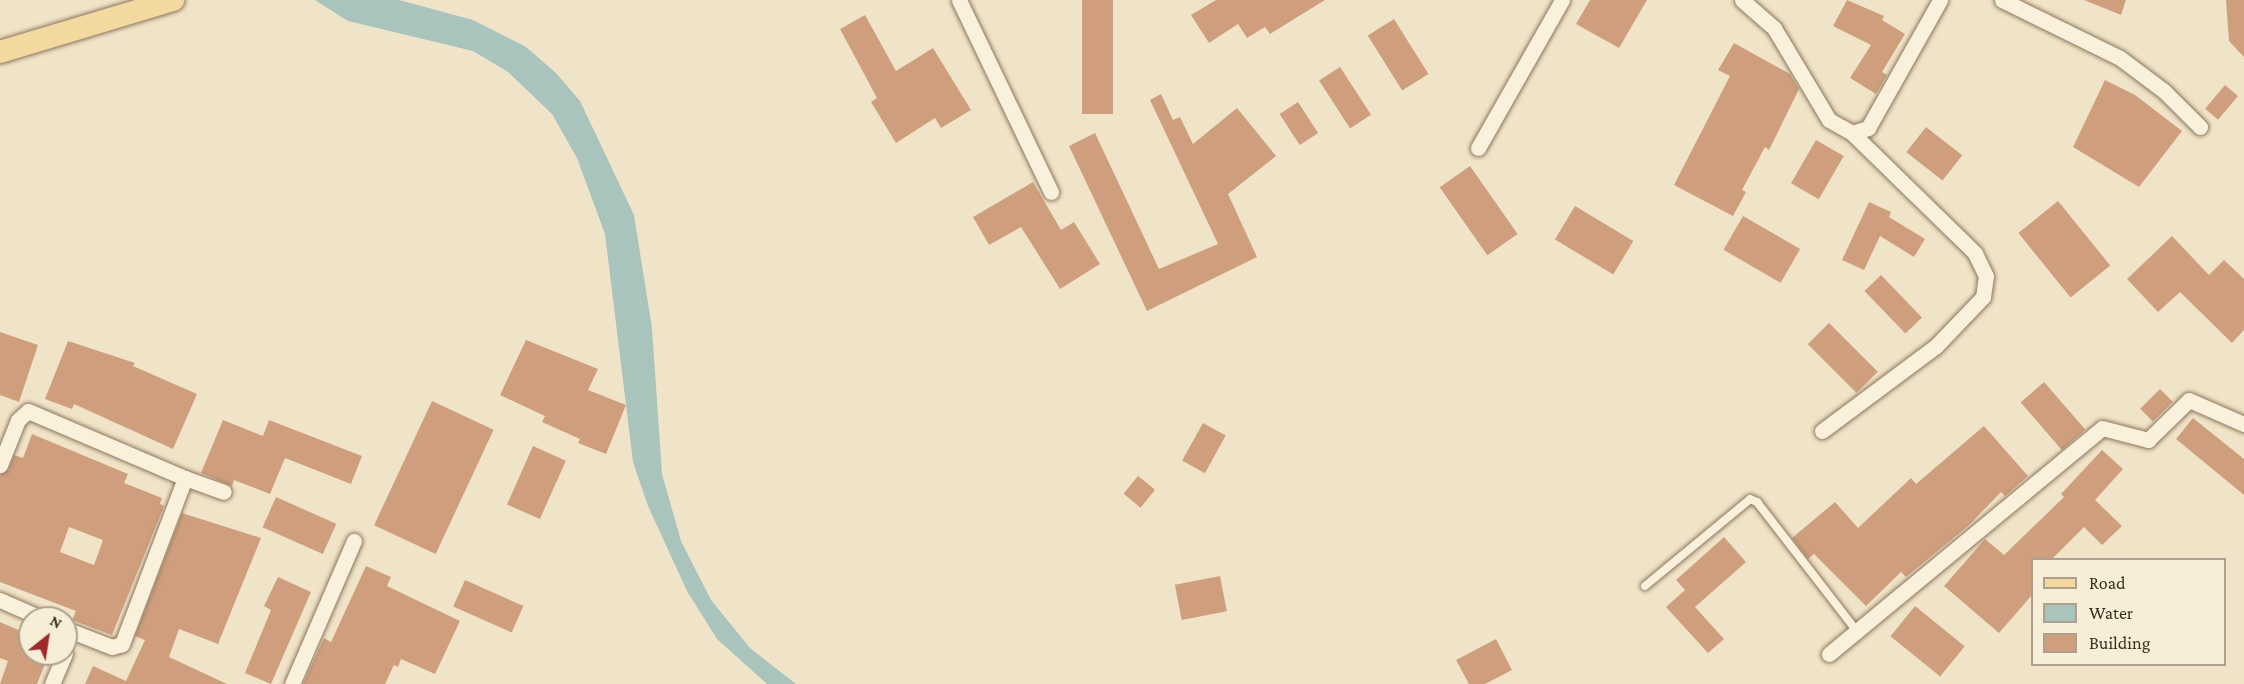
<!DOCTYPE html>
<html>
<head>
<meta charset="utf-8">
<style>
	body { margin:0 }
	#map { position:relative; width:2244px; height:684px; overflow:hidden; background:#f0e4c8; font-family:"Crimson Pro",serif }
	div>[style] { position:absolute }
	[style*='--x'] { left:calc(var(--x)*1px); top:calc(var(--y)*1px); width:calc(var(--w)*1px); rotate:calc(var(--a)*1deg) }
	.water>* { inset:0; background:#a9c4bc }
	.building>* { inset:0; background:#cf9f7d; transform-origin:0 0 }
	.roads { filter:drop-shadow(0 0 2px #8d765c) drop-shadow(0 0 2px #8d765c) }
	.service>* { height:8px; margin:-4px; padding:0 4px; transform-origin:4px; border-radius:4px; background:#faf1dc }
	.minor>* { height:15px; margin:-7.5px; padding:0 7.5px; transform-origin:7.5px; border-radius:7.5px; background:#faf1dc }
	.primary>* { height:22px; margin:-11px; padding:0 11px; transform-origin:11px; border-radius:11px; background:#f3d9a0 }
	span { translate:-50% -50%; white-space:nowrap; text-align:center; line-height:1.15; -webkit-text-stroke:5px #f7eed8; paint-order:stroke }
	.legend { position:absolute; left:2031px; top:558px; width:195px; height:108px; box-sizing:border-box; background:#f7eed8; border:2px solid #ada18e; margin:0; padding:8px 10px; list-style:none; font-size:18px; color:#3d2e20 }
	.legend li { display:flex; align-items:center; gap:12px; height:30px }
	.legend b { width:30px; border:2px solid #ada18e }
	.north { position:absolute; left:18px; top:606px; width:60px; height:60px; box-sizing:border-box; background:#f7eed8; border:2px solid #ada18e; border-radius:50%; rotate:30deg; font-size:16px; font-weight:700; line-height:24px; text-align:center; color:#3d2e20 }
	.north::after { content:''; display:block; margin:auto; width:21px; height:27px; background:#9e2a2b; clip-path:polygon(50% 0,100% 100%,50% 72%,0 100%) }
</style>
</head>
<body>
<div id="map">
	<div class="water">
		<div style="clip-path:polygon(315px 0,399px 0,473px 20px,526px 47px,556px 73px,580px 101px,634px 215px,652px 328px,662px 474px,681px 541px,711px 600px,750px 648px,796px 684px,767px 684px,717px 639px,687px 591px,648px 506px,633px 462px,605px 234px,577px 158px,552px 114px,508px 72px,473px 51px,348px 21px)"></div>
	</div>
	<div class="building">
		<div style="left:1082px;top:0;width:31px;height:114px"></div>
		<div style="clip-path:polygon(1216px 0,1325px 0,1270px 34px,1265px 27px,1247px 38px,1238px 24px,1209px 43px,1191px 15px)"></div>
		<div style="clip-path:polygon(1590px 0,1647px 0,1619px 48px,1576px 24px)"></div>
		<div style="clip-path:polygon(1847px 0,1884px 16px,1882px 20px,1905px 34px,1882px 72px,1887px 75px,1876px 94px,1850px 78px,1871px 45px,1833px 26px)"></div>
		<div style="clip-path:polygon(2084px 0,2126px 0,2121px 15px)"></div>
		<div style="clip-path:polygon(2226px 0,2244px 0,2244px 57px,2229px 41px)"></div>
		<div style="clip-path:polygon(865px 15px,896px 71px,933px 48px,971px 110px,941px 128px,935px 118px,896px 143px,871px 102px,877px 98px,840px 29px)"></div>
		<div style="left:1394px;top:19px;width:65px;height:31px;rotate:58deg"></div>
		<div style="clip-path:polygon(1734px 43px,1790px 74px,1799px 89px,1769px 150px,1765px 147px,1742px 190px,1746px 192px,1733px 216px,1674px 185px,1730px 76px,1718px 70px)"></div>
		<div style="left:1340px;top:67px;width:57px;height:25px;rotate:57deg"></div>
		<div style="clip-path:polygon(2105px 80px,2135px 95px,2182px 131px,2139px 187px,2073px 147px)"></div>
		<div style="left:2225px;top:85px;width:17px;height:31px;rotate:40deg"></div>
		<div style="clip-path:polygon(1161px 94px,1173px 120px,1180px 117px,1193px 144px,1237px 108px,1276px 156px,1228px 194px,1257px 257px,1147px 311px,1069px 146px,1095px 133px,1159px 269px,1218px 244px,1150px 100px)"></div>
		<div style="left:1298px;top:102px;width:37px;height:22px;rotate:57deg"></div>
		<div style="left:1926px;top:127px;width:46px;height:32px;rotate:38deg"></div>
		<div style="left:1816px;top:140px;width:32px;height:50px;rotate:30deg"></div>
		<div style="left:1470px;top:166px;width:83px;height:37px;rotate:55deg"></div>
		<div style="clip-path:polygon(1033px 182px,1061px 230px,1074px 222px,1100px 264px,1060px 289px,1021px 227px,989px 245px,973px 217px)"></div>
		<div style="left:2058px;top:201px;width:83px;height:51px;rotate:51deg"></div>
		<div style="clip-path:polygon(1869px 202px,1891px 212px,1889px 217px,1925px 239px,1914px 257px,1880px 236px,1864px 270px,1842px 260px)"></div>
		<div style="left:1575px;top:206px;width:68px;height:39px;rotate:31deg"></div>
		<div style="left:1743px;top:216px;width:66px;height:39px;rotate:30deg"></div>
		<div style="clip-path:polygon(2172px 236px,2209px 275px,2224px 260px,2244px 279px,2244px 330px,2232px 343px,2180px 292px,2158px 312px,2127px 279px)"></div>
		<div style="left:1881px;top:275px;width:59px;height:23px;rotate:46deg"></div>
		<div style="left:1829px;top:323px;width:69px;height:30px;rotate:45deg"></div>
		<div style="clip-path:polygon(0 332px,38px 345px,19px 402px,0 395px)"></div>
		<div style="clip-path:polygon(526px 340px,598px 369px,588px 390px,626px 405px,606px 454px,578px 443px,580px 439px,542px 422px,545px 416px,500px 395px)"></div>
		<div style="clip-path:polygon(68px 341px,135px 363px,133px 366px,197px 394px,173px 449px,74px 404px,72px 409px,45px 399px)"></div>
		<div style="left:2044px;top:382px;width:63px;height:31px;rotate:49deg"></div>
		<div style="left:2160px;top:389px;width:18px;height:28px;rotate:45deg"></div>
		<div style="left:432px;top:401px;width:68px;height:137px;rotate:25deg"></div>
		<div style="clip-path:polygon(2193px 418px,2244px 459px,2244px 495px,2176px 439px)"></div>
		<div style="clip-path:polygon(223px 420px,263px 436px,269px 420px,362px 456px,351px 484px,285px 458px,270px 494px,234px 480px,232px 486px,201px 473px)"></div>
		<div style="left:1203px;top:423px;width:26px;height:43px;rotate:29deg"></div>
		<div style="clip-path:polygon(1984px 426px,2028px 476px,2005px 496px,2001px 492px,1969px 525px,1906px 577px,1901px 572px,1866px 606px,1814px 554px,1808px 559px,1792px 538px,1835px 502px,1858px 528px,1911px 478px,1916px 484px)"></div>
		<div style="clip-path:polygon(evenodd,32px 434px,128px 474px,124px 483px,162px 498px,160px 504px,164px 506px,112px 635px,72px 620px,76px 611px,0 582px,0 475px,9px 469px,14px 455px,23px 458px,32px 434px,69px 527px,103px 540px,94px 565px,60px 552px,69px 527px)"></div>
		<div style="left:533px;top:446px;width:36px;height:64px;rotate:24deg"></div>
		<div style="clip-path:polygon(2102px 450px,2123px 469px,2095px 500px,2122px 526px,2102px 545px,2084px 527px,2051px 560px,2032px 560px,2032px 595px,1999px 633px,1944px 586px,1985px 539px,2004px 555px,2064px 497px,2061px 494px)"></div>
		<div style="left:1138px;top:476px;width:22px;height:23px;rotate:39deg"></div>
		<div style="left:276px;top:497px;width:66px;height:33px;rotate:24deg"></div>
		<div style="clip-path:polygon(182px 513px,261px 538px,218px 644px,179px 629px,169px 657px,227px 684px,85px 684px,93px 666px,126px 681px,145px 640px,135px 636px)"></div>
		<div style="clip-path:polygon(1724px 537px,1746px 562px,1695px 607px,1724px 639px,1708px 653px,1666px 607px,1685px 590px,1676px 580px)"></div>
		<div style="clip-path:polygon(366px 566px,391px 577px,387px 586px,460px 621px,435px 674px,401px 659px,398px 667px,394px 665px,385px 684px,303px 684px,324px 638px,331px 642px)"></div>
		<div style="left:1220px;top:576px;width:36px;height:46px;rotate:79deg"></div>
		<div style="clip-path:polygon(278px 577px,311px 592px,271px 684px,245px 673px,271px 610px,264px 606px)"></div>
		<div style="left:465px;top:580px;width:64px;height:29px;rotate:24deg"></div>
		<div style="left:1915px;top:606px;width:64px;height:39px;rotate:39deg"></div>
		<div style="clip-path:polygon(0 622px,30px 635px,30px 654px,49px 654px,37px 684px,0 684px,8px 661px,0 658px)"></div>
		<div style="clip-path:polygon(1496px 639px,1512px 670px,1485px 684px,1469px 684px,1456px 660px)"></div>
	</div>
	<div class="roads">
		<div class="service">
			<div style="--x:1645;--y:586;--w:136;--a:-39.6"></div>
			<div style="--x:1750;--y:499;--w:8;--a:23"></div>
			<div style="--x:1757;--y:502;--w:162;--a:52.3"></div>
		</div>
		<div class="minor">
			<div style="--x:959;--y:0;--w:213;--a:64.4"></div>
			<div style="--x:1742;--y:0;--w:43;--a:41.2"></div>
			<div style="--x:1774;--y:28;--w:107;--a:59.1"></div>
			<div style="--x:1829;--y:120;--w:26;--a:29"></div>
			<div style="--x:1852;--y:133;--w:17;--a:-17"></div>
			<div style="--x:1868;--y:128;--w:147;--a:-60.6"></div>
			<div style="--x:2002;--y:0;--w:131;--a:26.2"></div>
			<div style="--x:2120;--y:58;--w:55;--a:36.9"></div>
			<div style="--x:2164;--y:91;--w:51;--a:45"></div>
			<div style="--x:1478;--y:148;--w:170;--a:-60.4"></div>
			<div style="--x:1822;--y:431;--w:142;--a:-36.7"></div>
			<div style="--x:1936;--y:346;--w:68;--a:-46.2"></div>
			<div style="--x:1983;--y:297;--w:21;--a:-82"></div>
			<div style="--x:1986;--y:276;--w:25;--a:-116"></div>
			<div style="--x:1975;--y:253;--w:172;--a:-135.7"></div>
			<div style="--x:0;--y:465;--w:48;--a:-68.2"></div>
			<div style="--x:18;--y:420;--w:13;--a:-42"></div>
			<div style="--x:28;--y:411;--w:171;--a:23.1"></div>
			<div style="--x:185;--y:478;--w:178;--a:110.8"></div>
			<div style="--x:122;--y:644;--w:10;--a:163"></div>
			<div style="--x:112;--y:647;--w:49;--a:-158.6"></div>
			<div style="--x:185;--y:478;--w:41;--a:19.7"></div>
			<div style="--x:0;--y:600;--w:45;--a:23.7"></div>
			<div style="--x:1829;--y:654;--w:354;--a:-39.6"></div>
			<div style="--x:2102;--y:428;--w:48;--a:14.6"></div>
			<div style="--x:2148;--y:440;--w:57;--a:-44.3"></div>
			<div style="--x:2189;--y:400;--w:60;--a:23.6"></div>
			<div style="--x:52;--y:684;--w:33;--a:-67"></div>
			<div style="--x:292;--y:684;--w:156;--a:-66.6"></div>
		</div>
		<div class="primary">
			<div style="--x:0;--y:52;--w:181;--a:-16.7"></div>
		</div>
	</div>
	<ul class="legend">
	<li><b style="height:8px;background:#f3d9a0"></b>Road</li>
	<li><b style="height:16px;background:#a9c4bc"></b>Water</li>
	<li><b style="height:16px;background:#cf9f7d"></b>Building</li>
	</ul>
	<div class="north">N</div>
</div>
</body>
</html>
